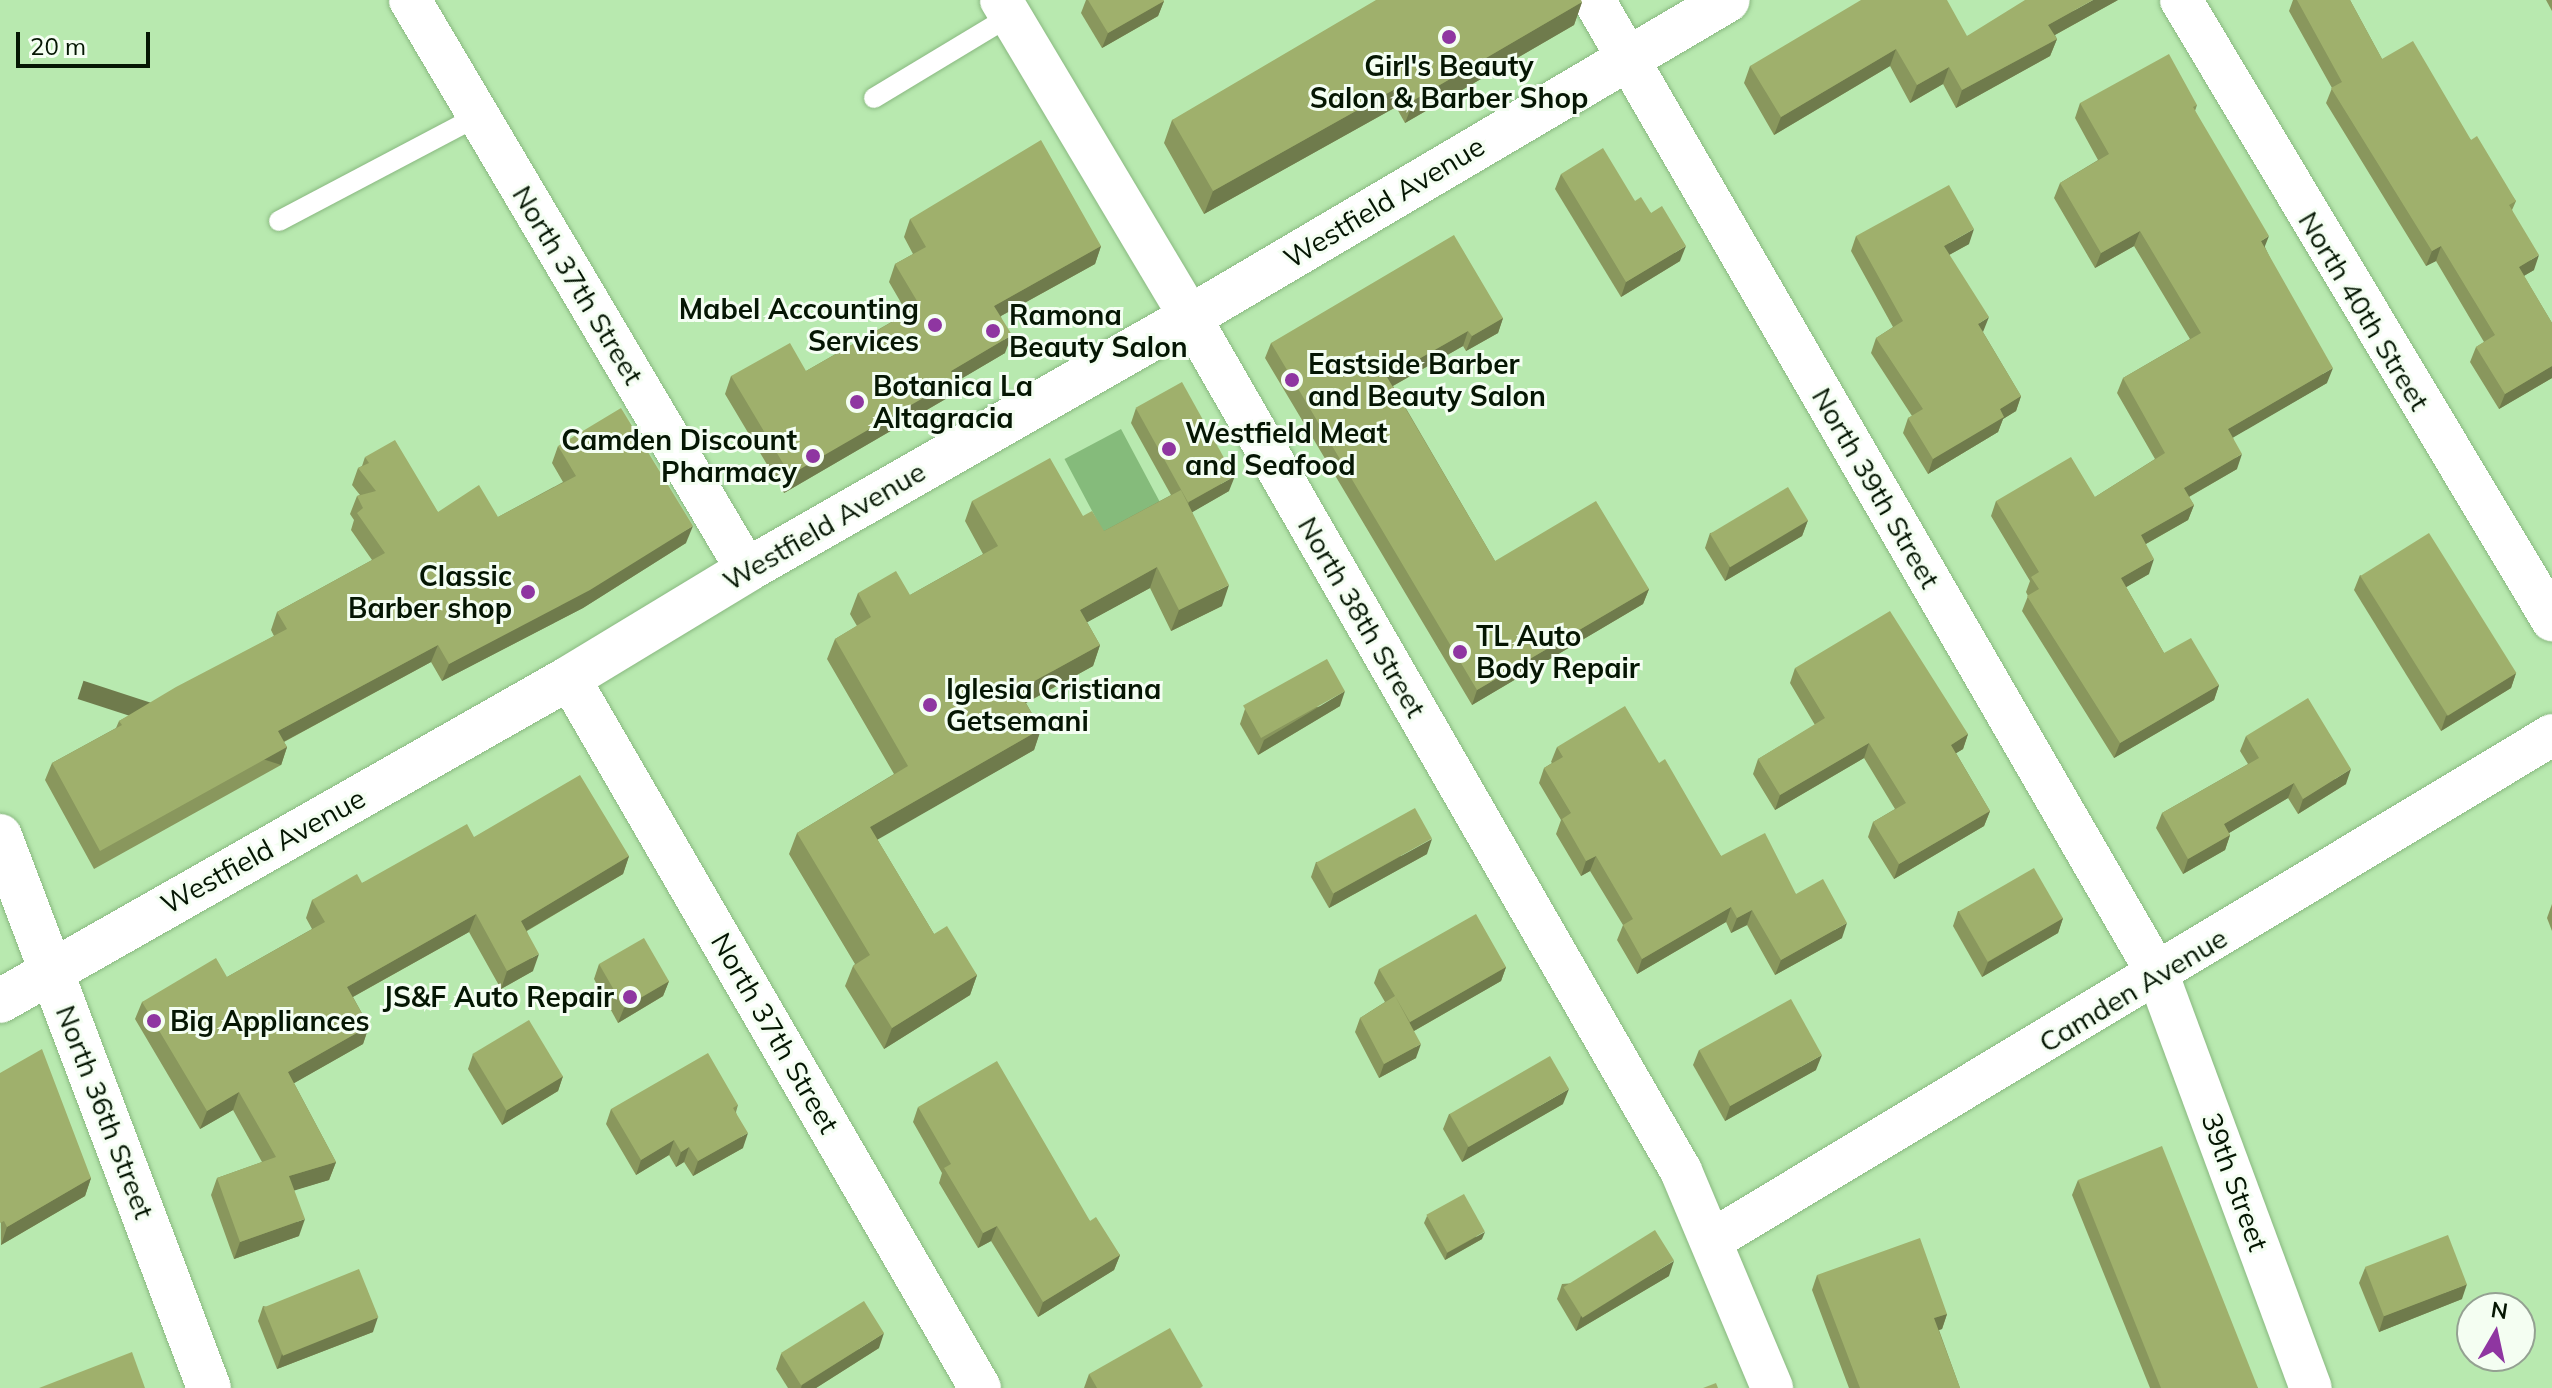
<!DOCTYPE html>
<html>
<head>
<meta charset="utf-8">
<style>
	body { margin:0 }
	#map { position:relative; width:2552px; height:1388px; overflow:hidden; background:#b8e9af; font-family:Mulish,sans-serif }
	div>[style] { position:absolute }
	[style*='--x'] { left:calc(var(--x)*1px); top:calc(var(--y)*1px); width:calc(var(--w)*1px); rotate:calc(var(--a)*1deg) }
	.green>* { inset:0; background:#85bb7b; transform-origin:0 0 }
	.roads { filter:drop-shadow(0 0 2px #89b880) drop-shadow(0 0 2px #89b880) }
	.lane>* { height:20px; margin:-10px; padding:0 10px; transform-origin:10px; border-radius:10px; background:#fff }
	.street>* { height:42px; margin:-21px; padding:0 21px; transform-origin:21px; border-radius:21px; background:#fff }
	.secondary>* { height:44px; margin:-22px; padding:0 22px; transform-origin:22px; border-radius:22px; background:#fff }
	.wall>* { inset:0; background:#89975d }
	.shaded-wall>* { inset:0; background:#6f7b4c; transform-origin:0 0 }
	.building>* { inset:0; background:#9fb06c; transform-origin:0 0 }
	.dots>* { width:22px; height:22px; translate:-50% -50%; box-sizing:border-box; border:4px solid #f4fef2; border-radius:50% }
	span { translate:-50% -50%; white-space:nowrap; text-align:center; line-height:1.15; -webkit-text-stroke:6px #f4fef2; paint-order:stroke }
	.poi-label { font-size:28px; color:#051603; font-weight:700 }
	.right { translate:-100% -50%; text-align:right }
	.left { translate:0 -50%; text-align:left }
	.street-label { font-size:28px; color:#051603 }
	.north { position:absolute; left:2456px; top:1292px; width:80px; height:80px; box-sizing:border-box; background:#f4fef2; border:2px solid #94a192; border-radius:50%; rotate:9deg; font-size:22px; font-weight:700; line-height:32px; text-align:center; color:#051603 }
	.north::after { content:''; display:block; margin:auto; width:28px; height:36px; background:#8f36a1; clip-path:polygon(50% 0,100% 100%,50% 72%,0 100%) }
	.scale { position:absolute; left:16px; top:32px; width:134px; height:36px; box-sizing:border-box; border:4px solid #051603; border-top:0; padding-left:10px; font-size:24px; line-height:28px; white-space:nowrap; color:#051603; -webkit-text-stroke:6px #f4fef2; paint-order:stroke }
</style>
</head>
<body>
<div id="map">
	<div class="green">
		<div style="left:1121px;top:429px;width:89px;height:64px;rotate:62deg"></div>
	</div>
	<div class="roads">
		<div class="lane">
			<div style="--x:874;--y:98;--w:159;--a:-31.1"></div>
			<div style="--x:279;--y:221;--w:225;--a:-27.8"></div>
		</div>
		<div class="street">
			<div style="--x:410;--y:0;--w:662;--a:59.41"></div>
			<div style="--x:1001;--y:0;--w:369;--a:59.2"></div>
			<div style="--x:1190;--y:317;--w:985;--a:60.1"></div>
			<div style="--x:1681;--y:1171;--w:235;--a:67.2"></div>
			<div style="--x:1594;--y:0;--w:1126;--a:59.95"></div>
			<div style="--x:2158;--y:975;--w:440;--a:69.7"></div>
			<div style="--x:2181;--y:0;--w:723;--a:59.1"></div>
			<div style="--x:569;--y:678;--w:820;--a:59.93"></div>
			<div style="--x:1712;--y:1240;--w:980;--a:-31.01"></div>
		</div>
		<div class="secondary">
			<div style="--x:0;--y:836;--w:590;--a:69.26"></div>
			<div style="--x:0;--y:1001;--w:654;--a:-29.58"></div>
			<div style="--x:569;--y:678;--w:208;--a:-31.2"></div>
			<div style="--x:747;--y:570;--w:510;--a:-29.73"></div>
			<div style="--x:1190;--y:317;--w:624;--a:-30.51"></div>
		</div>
	</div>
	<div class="wall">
		<div style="clip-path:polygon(1086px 0,1163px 0,1164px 1px,1158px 16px,1102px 48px,1081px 13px)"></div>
		<div style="clip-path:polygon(2118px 0,2055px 35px,2057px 39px,2050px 56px,1956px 108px,1943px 84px,1910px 103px,1890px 66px,1774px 135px,1744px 83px,1750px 66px,1967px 36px)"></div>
		<div style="clip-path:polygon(2293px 0,2350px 0,2382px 59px,2471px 140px,2516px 201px,2512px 210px,2534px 270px,2524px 276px,2552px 323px,2552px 378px,2499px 409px,2470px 362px,2476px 347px,2484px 342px,2436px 261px,2426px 266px,2326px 103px,2332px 88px,2289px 11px)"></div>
		<div style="clip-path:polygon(2546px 0,2552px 0,2552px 11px)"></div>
		<div style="clip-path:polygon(1582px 2px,1574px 25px,1405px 123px,1396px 107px,1204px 214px,1164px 143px,1172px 120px)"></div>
		<div style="clip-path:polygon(2080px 103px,2197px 105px,2195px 111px,2265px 247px,2327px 383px,2233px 437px,2237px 469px,2189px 497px,2194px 505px,2188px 520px,2146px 544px,2149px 574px,2126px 587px,2164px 653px,2219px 685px,2214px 700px,2114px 758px,2022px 611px,2028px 596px,2026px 592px,2030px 581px,1991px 516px,1996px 501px,2095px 497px,2155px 459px,2117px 393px,2123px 378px,2190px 339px,2134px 246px,2095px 268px,2054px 198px,2060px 183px,2098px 160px,2075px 118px)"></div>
		<div style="clip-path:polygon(1561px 174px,1635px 201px,1651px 213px,1680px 261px,1621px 297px,1555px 189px)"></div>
		<div style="clip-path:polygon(910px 219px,1101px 246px,1095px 264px,1001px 316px,1005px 353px,954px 383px,949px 397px,784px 493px,725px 394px,731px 376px,806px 371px,907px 313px,889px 282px,895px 264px,913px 254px,904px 237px)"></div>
		<div style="clip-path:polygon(1856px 236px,1969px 244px,1949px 255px,1983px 332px,2021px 396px,2016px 411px,2003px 419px,1998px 432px,1928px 474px,1903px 433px,1908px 418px,1912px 416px,1871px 353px,1876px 338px,1893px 327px,1851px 251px)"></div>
		<div style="clip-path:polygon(1503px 318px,1498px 333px,1466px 351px,1463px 346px,1393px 386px,1495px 561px,1649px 589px,1643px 604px,1472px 705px,1265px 358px,1271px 343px)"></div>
		<div style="clip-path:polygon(1136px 408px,1229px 491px,1192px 512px,1222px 606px,1171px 631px,1150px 588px,1087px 622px,1100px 645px,1093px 666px,1026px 703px,1041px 729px,1034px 750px,877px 839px,934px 934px,977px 975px,970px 995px,884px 1049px,845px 986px,853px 966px,855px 964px,789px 854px,797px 833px,894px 774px,827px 659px,835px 639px,857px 626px,850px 614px,858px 593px,910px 595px,983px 554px,965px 521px,972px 501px,1083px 516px,1104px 531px,1171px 495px,1131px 423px)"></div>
		<div style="clip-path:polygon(558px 446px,686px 543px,583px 608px,442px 681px,431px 662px,284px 742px,287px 747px,281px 765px,94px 869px,45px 780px,52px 763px,116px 728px,119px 721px,274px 636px,271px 630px,277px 612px,372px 560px,351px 530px,354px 520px,350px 514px,357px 496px,360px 495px,352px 485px,358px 468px,362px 466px,365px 457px,438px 512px,498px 517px,563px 482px,552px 463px)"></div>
		<div style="clip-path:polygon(1808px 520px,1802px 536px,1725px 581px,1705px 548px,1710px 533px)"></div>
		<div style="clip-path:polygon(2360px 575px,2516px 673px,2511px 688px,2441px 731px,2354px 590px)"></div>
		<div style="clip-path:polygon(1795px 668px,1968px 734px,1963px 749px,1956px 753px,1990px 811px,1984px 826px,1894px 879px,1868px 837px,1873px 822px,1895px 809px,1864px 758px,1775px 810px,1753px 774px,1758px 759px,1815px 725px,1790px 683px)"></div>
		<div style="clip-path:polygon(1340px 706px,1258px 755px,1240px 724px,1245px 709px)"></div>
		<div style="clip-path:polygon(2246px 736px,2346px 784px,2298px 814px,2288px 798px,2229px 833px,2230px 835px,2225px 850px,2183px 874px,2156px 828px,2162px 813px,2248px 764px,2240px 751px)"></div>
		<div style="clip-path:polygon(1557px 747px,1659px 763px,1721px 856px,1796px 894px,1842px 938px,1775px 975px,1747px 925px,1731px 933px,1726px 922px,1637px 974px,1617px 940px,1623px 925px,1590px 871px,1581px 876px,1556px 834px,1561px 820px,1539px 783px,1544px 768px,1552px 763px,1551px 762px)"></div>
		<div style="clip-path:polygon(474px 837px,629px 856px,623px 874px,527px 931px,533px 971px,501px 989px,469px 932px,353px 997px,369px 1026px,363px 1044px,294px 1083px,336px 1162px,329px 1180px,294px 1190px,299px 1236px,234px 1259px,211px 1195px,217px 1178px,262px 1162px,233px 1110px,200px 1129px,135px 1019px,142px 1002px,227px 977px,312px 929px,306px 918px,312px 900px,362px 883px)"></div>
		<div style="clip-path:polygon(1427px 854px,1329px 908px,1311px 877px,1316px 862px)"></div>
		<div style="clip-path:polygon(2552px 904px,2552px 931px,2547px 918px)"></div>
		<div style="clip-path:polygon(1958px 911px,2063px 918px,2058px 933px,1982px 977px,1953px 926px)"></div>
		<div style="clip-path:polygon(599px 964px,669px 981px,663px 996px,618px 1023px,594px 979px)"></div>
		<div style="clip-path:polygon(1506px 967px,1501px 981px,1414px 1031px,1416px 1058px,1379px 1078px,1355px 1032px,1360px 1018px,1385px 1002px,1374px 983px,1379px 969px)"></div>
		<div style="clip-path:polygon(1699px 1050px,1816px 1070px,1725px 1121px,1693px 1065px)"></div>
		<div style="clip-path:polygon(473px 1054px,563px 1076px,558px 1091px,502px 1125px,468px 1069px)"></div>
		<div style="clip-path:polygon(0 1073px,91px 1178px,85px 1196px,1px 1245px)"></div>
		<div style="clip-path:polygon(1563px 1104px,1462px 1162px,1443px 1129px,1449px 1114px)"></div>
		<div style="clip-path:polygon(738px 1105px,736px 1112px,743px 1148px,693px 1176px,684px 1162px,676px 1167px,669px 1155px,636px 1175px,606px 1124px,611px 1109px)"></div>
		<div style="clip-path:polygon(918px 1107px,1090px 1221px,1120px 1255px,1114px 1270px,1038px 1317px,991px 1241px,978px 1248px,939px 1183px,942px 1173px,913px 1122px)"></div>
		<div style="clip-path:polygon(2078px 1180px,2258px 1388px,2150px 1388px,2072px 1195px)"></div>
		<div style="clip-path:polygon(1427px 1216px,1482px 1239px,1445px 1260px,1424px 1223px)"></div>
		<div style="clip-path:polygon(2365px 1268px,2462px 1299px,2379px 1332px,2359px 1283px)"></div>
		<div style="clip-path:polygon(1817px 1275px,1947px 1314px,1942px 1329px,1939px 1330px,1960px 1388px,1849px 1388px,1812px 1290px)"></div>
		<div style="clip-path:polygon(1669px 1276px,1576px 1331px,1557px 1299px,1562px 1284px)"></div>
		<div style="clip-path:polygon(263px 1306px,373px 1332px,277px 1369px,258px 1321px)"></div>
		<div style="clip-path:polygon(879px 1348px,816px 1388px,788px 1388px,776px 1369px,781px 1354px)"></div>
		<div style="clip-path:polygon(1089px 1374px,1203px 1388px,1084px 1388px)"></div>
	</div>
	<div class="shaded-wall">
		<div style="clip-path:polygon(2093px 0,2118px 0,2042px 42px,2048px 25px)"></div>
		<div style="clip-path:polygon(1164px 1px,1158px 16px,1102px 48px,1108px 33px)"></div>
		<div style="clip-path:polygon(1582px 2px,1574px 25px,1405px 123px,1414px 100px)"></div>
		<div style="clip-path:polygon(2057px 39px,2050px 56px,1956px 108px,1962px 90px)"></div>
		<div style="clip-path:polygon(1896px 49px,1890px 66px,1774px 135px,1781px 117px)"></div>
		<div style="clip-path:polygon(1949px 67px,1943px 84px,1910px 103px,1917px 85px)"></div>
		<div style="clip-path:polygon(1404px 84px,1396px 107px,1204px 214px,1213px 191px)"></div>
		<div style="clip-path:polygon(1974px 229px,1969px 244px,1938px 261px,1944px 246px)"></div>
		<div style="clip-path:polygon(2140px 231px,2134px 246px,2095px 268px,2101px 253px)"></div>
		<div style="clip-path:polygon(2269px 236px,2263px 251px,2261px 241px)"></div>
		<div style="clip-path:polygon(1101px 246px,1095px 264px,988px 323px,994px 306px)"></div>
		<div style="clip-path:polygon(1686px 246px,1680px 261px,1621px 297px,1626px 282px)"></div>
		<div style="clip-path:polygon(2441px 246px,2436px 261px,2426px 266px,2432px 251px)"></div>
		<div style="clip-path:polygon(2539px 255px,2534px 270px,2513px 282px,2519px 267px)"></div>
		<div style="clip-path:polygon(1989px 317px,1983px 332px,1978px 324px)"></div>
		<div style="clip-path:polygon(1503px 318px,1498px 333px,1466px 351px,1472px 336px)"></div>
		<div style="clip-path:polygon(1468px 331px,1463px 346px,1382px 392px,1387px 377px)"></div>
		<div style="clip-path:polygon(1012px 335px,1005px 353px,954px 383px,949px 397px,784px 493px,790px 475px,951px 371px)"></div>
		<div style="clip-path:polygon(2552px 366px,2552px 378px,2499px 409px,2505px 394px)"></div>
		<div style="clip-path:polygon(2333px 368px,2327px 383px,2222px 444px,2228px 429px)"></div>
		<div style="clip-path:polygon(2021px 396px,2016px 411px,2003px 419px,1998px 432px,1928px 474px,1933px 459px,2000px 409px)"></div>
		<div style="clip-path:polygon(2242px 454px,2237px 469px,2178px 503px,2184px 488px)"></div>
		<div style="clip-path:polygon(1235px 476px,1229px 491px,1184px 517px,1189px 502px)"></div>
		<div style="clip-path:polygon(2194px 505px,2188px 520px,2135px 550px,2141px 535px)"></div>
		<div style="clip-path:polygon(1808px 520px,1802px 536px,1725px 581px,1730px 566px)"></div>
		<div style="clip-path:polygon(693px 526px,686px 543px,583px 608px,442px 681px,449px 664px)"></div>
		<div style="clip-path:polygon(2154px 559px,2149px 574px,2116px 593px,2121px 578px)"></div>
		<div style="clip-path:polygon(1157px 567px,1150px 588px,1073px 630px,1080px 610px)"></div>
		<div style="clip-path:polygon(1229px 585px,1222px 606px,1171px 631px,1179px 610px)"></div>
		<div style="clip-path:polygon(1649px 589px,1643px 604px,1472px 705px,1477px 690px)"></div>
		<div style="clip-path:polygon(438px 645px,431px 662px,272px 748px,278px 731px)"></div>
		<div style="clip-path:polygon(1100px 645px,1093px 666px,1011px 711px,1018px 690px)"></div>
		<div style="clip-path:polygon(2516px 673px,2511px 688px,2441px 731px,2446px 716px)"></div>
		<div style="clip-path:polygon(2219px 685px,2214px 700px,2114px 758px,2120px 743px)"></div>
		<div style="clip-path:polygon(1345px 691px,1340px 706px,1258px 755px,1264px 740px)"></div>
		<div style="clip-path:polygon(1041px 729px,1034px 750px,863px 848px,870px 827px)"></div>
		<div style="clip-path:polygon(1968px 734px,1963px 749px,1945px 760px,1951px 745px)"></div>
		<div style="clip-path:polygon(1869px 743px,1864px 758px,1775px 810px,1780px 795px)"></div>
		<div style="left:287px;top:747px;width:19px;height:214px;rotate:108deg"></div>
		<div style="clip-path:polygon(2351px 769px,2346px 784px,2298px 814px,2303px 799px)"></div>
		<div style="clip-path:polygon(2294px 783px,2288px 798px,2219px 839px,2224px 824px)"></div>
		<div style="clip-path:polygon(1990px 811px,1984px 826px,1894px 879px,1899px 864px)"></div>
		<div style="clip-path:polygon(2230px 835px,2225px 850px,2183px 874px,2188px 859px)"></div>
		<div style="clip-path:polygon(1432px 839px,1427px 854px,1329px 908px,1334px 893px)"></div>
		<div style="clip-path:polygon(629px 856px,623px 874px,514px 938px,521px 921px)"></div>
		<div style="clip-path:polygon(1596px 856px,1590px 871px,1581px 876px,1586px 861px)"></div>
		<div style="clip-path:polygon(1731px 907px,1726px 922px,1637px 974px,1642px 959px)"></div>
		<div style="clip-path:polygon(1752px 910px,1747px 925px,1731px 933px,1737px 918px)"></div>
		<div style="clip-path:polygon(476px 914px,469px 932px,340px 1004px,347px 987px)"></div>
		<div style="clip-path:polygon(2063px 918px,2058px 933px,1982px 977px,1988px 962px)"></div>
		<div style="clip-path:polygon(1847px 923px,1842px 938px,1775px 975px,1781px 960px)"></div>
		<div style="clip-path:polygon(539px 954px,533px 971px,501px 989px,507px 971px)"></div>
		<div style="clip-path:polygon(1506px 967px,1501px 981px,1405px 1036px,1410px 1022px)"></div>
		<div style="clip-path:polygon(977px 975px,970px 995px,884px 1049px,892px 1028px)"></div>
		<div style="clip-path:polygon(669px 981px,663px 996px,618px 1023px,624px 1008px)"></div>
		<div style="clip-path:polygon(369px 1026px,363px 1044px,282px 1090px,288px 1072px)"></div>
		<div style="clip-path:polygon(1421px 1044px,1416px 1058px,1379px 1078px,1384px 1064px)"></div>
		<div style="clip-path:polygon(1822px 1055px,1816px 1070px,1725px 1121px,1730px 1106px)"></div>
		<div style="clip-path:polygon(563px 1076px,558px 1091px,502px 1125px,507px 1110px)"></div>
		<div style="clip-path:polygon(1569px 1089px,1563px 1104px,1462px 1162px,1468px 1147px)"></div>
		<div style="clip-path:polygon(239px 1092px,233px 1110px,200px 1129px,207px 1111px)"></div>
		<div style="clip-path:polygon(748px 1133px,743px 1148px,693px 1176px,698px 1161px)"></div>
		<div style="clip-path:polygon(674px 1140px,669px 1155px,636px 1175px,641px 1160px)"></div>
		<div style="clip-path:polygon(689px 1147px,684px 1162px,676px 1167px,681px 1152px)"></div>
		<div style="clip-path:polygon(336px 1162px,329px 1180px,283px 1194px,289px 1176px)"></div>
		<div style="clip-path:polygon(91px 1178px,85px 1196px,1px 1245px,7px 1227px)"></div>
		<div style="clip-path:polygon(305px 1219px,299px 1236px,234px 1259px,240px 1242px)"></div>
		<div style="clip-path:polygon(997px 1226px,991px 1241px,978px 1248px,983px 1233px)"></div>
		<div style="clip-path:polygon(1485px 1232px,1482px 1239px,1445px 1260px,1447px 1253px)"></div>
		<div style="clip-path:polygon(1120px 1255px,1114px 1270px,1038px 1317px,1043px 1302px)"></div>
		<div style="clip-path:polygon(1674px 1261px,1669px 1276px,1576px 1331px,1581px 1316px)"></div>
		<div style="clip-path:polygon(2467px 1284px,2462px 1299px,2379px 1332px,2384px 1316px)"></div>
		<div style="clip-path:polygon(1947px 1314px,1942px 1329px,1929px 1333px,1934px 1318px)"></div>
		<div style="clip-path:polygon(378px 1317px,373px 1332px,277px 1369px,282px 1354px)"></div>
		<div style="clip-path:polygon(884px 1333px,879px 1348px,816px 1388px,801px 1388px,802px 1385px)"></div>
	</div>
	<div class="building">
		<div style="clip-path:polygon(1088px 0,1163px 0,1164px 1px,1108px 33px)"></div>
		<div style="clip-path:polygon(1376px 0,1581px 0,1582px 2px,1414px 100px,1404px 84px,1213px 191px,1172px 120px)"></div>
		<div style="clip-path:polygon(1861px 0,1947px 0,1967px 36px,2025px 0,2093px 0,2048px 25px,2057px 39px,1962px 90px,1949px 67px,1917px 85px,1896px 49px,1781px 117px,1750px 66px)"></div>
		<div style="clip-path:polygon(2297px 0,2350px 0,2382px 59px,2413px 41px,2471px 140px,2477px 136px,2516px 201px,2509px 205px,2539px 255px,2519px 267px,2552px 323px,2552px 366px,2505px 394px,2476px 347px,2495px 335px,2441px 246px,2432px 251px,2331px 88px,2342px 82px)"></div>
		<div style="clip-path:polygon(2169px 54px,2197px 105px,2193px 107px,2269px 236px,2261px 241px,2333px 368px,2228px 429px,2242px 454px,2184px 488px,2194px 505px,2141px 535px,2154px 559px,2121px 578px,2164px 653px,2191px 638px,2219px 685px,2120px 743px,2027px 596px,2039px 589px,2031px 577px,2039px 572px,1996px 501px,2071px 457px,2095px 497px,2165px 453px,2123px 378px,2201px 333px,2140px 231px,2101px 253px,2060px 183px,2109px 154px,2080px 103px)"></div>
		<div style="clip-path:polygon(1041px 140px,1101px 246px,994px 306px,1012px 335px,951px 371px,956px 379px,790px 475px,731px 376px,790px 343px,806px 371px,920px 306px,895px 264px,926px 247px,910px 219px)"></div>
		<div style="clip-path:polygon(1603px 148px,1635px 201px,1641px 197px,1651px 213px,1662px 206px,1686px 246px,1626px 282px,1561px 174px)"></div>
		<div style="clip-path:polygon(1949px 185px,1974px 229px,1944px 246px,1989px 317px,1978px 324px,2021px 396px,2000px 409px,2004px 417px,1933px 459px,1908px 418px,1923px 409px,1876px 338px,1903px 321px,1856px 236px)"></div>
		<div style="clip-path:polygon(1454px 235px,1503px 318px,1472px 336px,1468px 331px,1387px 377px,1495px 561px,1596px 501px,1649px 589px,1477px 690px,1271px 343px)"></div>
		<div style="left:1182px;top:382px;width:108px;height:53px;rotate:61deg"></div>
		<div style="clip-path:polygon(621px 408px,693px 526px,590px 590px,449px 664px,438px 645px,278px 731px,287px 747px,100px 851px,52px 763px,122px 725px,119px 721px,176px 687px,287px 629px,277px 612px,385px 553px,357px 513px,363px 508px,357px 496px,376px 491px,358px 468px,369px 463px,365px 457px,395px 440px,438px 512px,479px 485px,498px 517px,576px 476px,558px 446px)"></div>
		<div style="clip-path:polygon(1050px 458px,1083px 516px,1092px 511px,1104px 531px,1181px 490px,1229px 585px,1179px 610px,1157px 567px,1080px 610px,1100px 645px,1018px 690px,1041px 729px,870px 827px,934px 934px,947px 926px,977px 975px,892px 1028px,853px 966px,870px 955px,797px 833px,908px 766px,835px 639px,871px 617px,858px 593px,896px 571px,910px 595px,998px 546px,972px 501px)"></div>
		<div style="left:1788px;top:487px;width:39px;height:91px;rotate:59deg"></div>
		<div style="left:2429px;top:533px;width:165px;height:81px;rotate:58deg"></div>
		<div style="clip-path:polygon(1890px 611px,1968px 734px,1951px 745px,1990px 811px,1899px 864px,1873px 822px,1906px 803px,1869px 743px,1780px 795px,1758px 759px,1825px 718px,1795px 668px)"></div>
		<div style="left:1327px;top:659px;width:37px;height:96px;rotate:61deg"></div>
		<div style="clip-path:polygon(2308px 698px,2351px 769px,2303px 799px,2294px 783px,2224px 824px,2230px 835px,2188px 859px,2162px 813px,2259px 758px,2246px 736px)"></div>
		<div style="clip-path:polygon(1625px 706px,1659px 763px,1665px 759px,1721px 856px,1765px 833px,1796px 894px,1823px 879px,1847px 923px,1781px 960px,1752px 910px,1737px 918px,1731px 907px,1642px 959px,1623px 925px,1633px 919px,1596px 856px,1586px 861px,1562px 819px,1571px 813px,1544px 768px,1563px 757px,1557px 747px)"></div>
		<div style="clip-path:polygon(580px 775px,629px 856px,521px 921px,539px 954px,507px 971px,476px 914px,347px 987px,369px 1026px,288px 1072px,336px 1162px,289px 1176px,305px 1219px,240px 1242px,217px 1178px,276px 1157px,239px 1092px,207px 1111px,142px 1002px,216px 958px,227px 977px,325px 922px,312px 900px,357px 874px,362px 883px,467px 824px,474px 837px)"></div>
		<div style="left:1415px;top:808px;width:35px;height:113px;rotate:61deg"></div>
		<div style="left:2034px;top:868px;width:58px;height:87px;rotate:60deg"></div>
		<div style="clip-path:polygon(1476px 914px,1506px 967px,1410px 1022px,1395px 996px,1421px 1044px,1384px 1064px,1360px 1018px,1395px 996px,1379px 969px)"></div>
		<div style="left:644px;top:938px;width:50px;height:52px;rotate:60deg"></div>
		<div style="left:1791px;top:999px;width:64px;height:105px;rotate:61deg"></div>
		<div style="left:529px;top:1020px;width:66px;height:66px;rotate:59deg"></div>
		<div style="clip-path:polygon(42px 1049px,91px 1178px,7px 1227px,4px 1221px,0 1223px,0 1073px)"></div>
		<div style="clip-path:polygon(708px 1053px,738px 1105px,733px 1108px,748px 1133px,698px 1161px,689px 1147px,681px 1152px,674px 1140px,641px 1160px,611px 1109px)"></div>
		<div style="left:1550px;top:1056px;width:38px;height:116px;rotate:60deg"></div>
		<div style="clip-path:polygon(997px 1061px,1090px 1221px,1096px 1217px,1120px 1255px,1043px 1302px,997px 1226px,983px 1233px,944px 1168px,951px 1164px,918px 1107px)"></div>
		<div style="clip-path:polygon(2162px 1146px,2258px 1388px,2161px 1388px,2078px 1180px)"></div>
		<div style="left:1464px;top:1194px;width:43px;height:43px;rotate:61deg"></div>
		<div style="left:1655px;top:1230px;width:36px;height:108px;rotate:58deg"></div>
		<div style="left:2448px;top:1235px;width:53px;height:89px;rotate:69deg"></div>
		<div style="clip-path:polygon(1920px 1238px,1947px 1314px,1934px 1318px,1960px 1388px,1860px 1388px,1817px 1275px)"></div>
		<div style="left:359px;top:1269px;width:52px;height:103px;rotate:68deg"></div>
		<div style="left:864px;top:1301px;width:38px;height:98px;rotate:58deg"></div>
		<div style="clip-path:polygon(1170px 1328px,1203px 1386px,1200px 1388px,1097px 1388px,1089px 1374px)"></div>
		<div style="clip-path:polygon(132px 1352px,145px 1388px,39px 1388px)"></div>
		<div style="clip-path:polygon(1716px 1383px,1718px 1388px,1703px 1388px)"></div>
	</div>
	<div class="dots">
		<div style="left:1449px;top:37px;background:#8f36a1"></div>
		<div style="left:935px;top:325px;background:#8f36a1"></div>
		<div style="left:993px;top:331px;background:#8f36a1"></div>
		<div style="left:1292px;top:380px;background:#8f36a1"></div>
		<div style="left:857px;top:402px;background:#8f36a1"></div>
		<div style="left:1169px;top:449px;background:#8f36a1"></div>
		<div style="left:813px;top:456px;background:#8f36a1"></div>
		<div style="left:528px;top:592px;background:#8f36a1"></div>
		<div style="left:1460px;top:652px;background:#8f36a1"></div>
		<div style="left:930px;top:705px;background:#8f36a1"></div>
		<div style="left:630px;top:997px;background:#8f36a1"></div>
		<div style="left:154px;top:1021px;background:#8f36a1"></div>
	</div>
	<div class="poi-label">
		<span style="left:1449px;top:82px">Girl's Beauty<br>Salon &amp; Barber Shop</span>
		<span class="right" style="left:919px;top:325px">Mabel Accounting<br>Services</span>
		<span class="left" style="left:1009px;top:331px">Ramona<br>Beauty Salon</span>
		<span class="left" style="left:1308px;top:380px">Eastside Barber<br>and Beauty Salon</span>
		<span class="left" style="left:873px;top:402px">Botanica La<br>Altagracia</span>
		<span class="left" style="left:1185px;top:449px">Westfield Meat<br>and Seafood</span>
		<span class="right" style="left:797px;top:456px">Camden Discount<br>Pharmacy</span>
		<span class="right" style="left:512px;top:592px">Classic<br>Barber shop</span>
		<span class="left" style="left:1476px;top:652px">TL Auto<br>Body Repair</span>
		<span class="left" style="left:946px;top:705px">Iglesia Cristiana<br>Getsemani</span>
		<span class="right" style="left:614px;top:997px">JS&amp;F Auto Repair</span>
		<span class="left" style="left:170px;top:1021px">Big Appliances</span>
	</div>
	<div class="street-label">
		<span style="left:1384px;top:202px;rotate:-31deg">Westfield Avenue</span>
		<span style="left:578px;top:285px;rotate:59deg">North 37th Street</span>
		<span style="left:2364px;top:311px;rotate:59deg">North 40th Street</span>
		<span style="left:1876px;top:488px;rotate:60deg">North 39th Street</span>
		<span style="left:824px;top:526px;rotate:-30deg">Westfield Avenue</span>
		<span style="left:1362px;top:617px;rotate:60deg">North 38th Street</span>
		<span style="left:263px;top:851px;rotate:-29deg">Westfield Avenue</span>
		<span style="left:2133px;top:990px;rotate:-31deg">Camden Avenue</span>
		<span style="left:775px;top:1033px;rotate:60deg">North 37th Street</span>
		<span style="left:105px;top:1112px;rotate:69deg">North 36th Street</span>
		<span style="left:2235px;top:1182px;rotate:70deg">39th Street</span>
	</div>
	<div class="north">N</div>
	<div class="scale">20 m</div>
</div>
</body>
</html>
